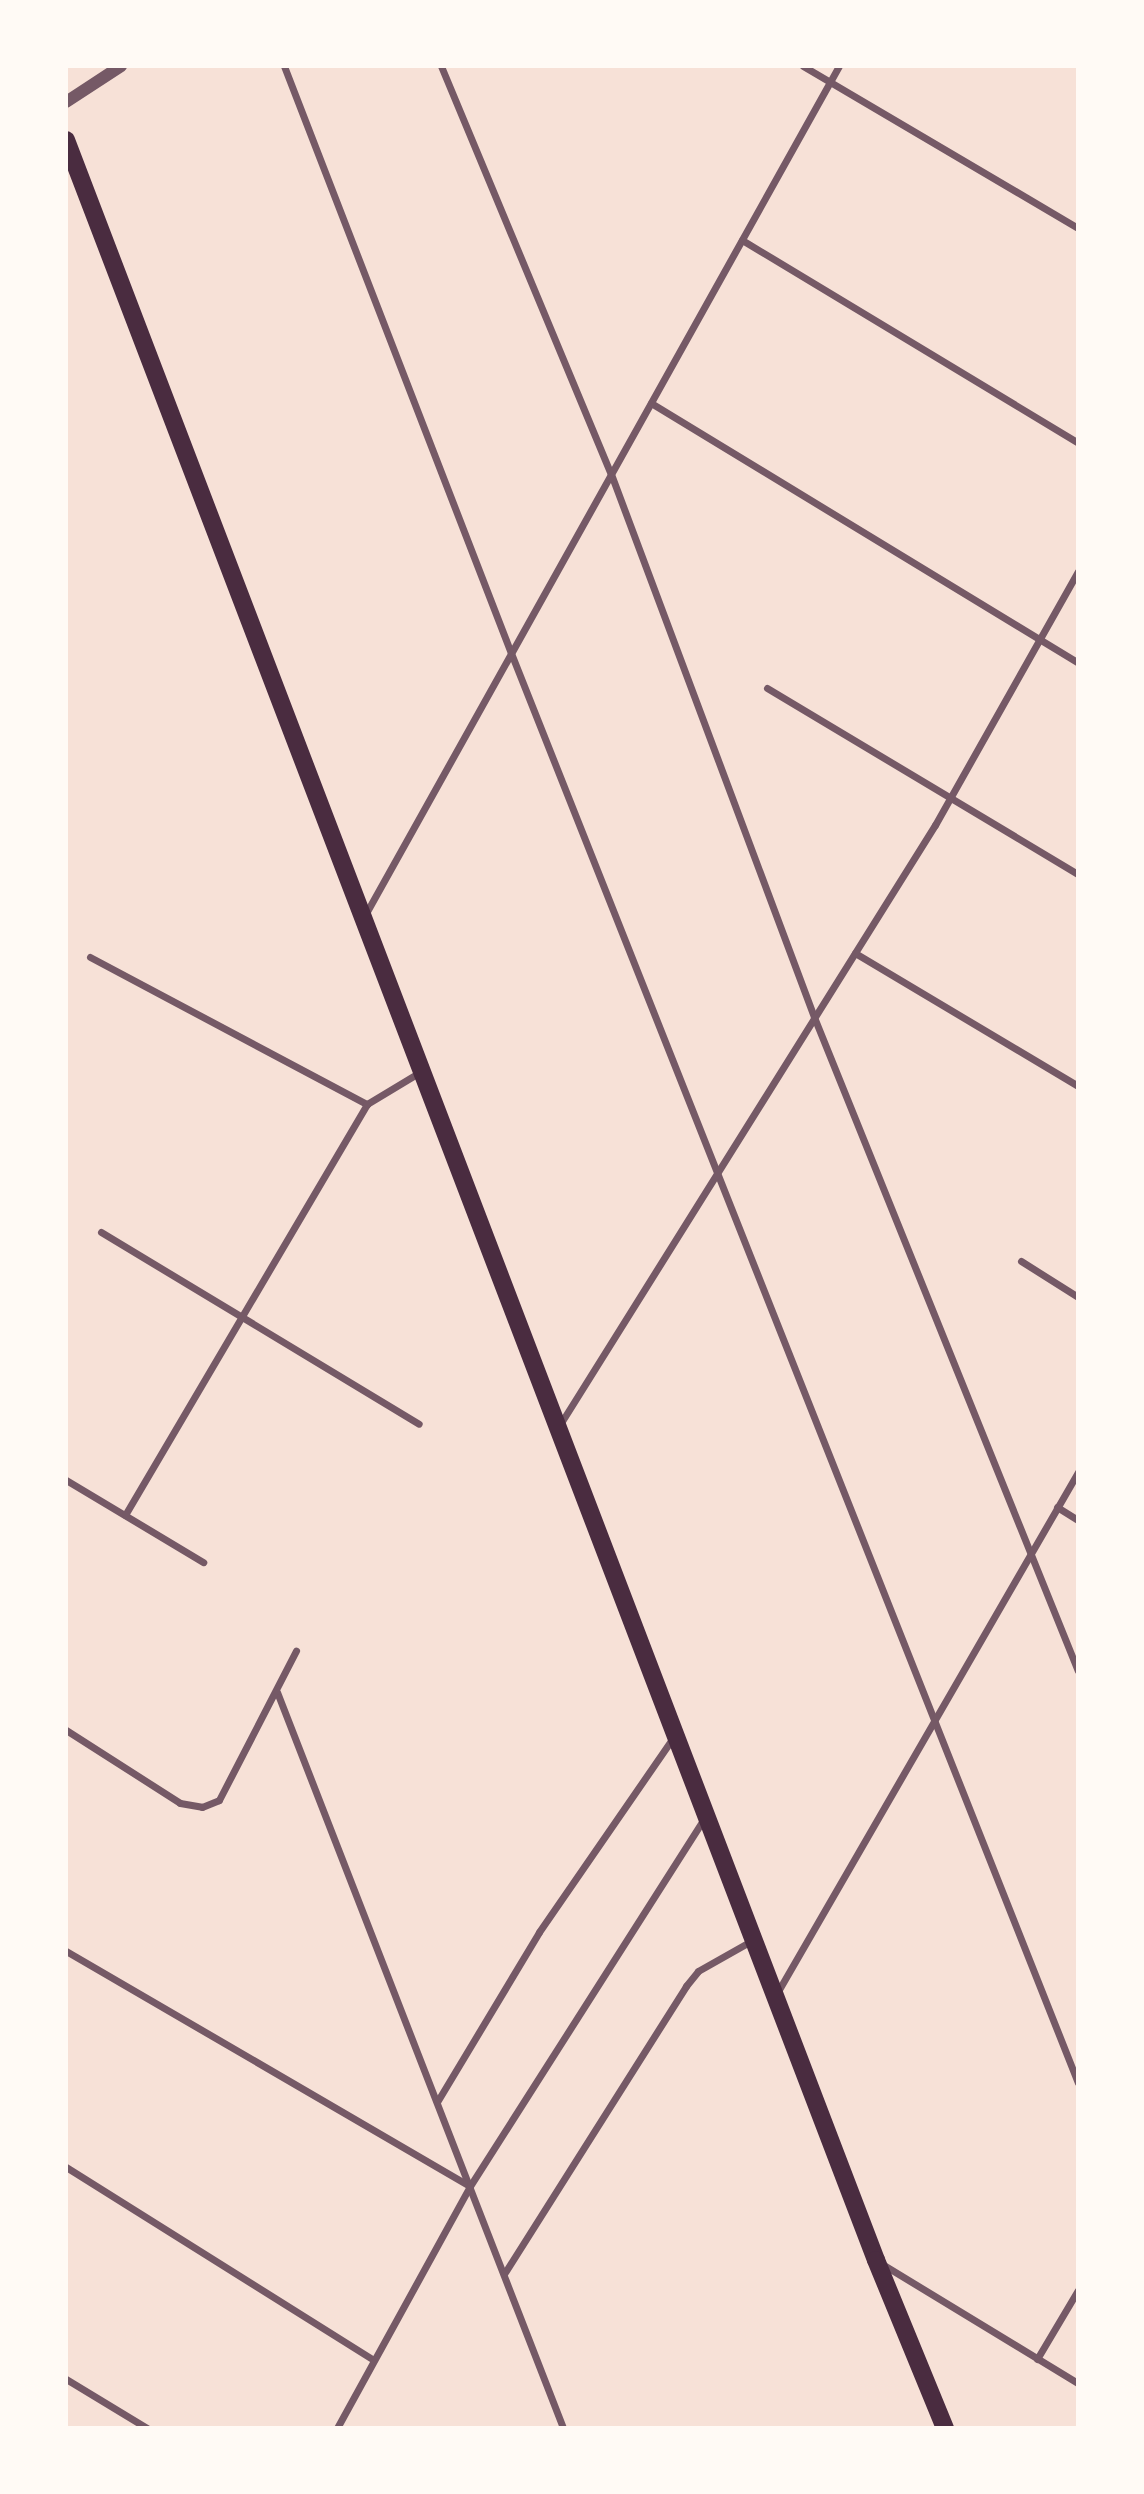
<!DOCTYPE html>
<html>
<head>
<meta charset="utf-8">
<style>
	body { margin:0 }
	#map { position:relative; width:1144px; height:2494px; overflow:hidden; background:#f7e1d7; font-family:"PT Sans",sans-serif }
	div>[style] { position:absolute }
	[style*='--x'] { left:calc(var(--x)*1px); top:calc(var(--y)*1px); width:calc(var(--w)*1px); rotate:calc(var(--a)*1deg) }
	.minor>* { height:7px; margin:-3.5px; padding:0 3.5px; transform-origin:3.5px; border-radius:3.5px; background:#755966 }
	.tertiary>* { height:12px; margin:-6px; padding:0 6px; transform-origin:6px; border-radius:6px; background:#755966 }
	.primary>* { height:18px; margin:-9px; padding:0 9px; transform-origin:9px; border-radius:9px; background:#4a2c40 }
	span { translate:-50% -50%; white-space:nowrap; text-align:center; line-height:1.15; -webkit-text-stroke:6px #fffaf5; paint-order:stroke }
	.frame { position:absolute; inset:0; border:68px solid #fffaf5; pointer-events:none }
</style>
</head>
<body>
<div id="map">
	<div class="minor">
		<div style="--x:284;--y:66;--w:629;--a:68.86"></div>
		<div style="--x:511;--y:653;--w:1538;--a:68.37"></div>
		<div style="--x:441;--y:66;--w:442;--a:67.4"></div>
		<div style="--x:611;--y:474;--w:580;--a:69.5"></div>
		<div style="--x:814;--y:1017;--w:705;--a:68.02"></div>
		<div style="--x:803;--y:66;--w:319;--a:30.5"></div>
		<div style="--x:742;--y:240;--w:393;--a:31.1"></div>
		<div style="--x:651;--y:403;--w:500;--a:31.3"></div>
		<div style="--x:767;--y:688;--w:362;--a:30.9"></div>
		<div style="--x:365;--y:915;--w:972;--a:-60.83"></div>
		<div style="--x:855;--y:953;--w:260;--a:30.8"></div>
		<div style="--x:90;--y:957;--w:314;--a:28"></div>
		<div style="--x:101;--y:1232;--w:371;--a:31.1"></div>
		<div style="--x:1021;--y:1261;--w:67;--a:32.3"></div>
		<div style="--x:559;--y:1426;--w:709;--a:-57.97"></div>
		<div style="--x:935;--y:825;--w:291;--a:-60.6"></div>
		<div style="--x:66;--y:1480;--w:160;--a:30.9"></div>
		<div style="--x:1057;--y:1507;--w:25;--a:32"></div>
		<div style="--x:125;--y:1515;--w:477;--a:-59.5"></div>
		<div style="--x:367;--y:1104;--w:62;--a:-31.1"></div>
		<div style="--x:277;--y:1692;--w:790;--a:68.76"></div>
		<div style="--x:66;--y:1730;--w:135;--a:32.6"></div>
		<div style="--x:180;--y:1803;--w:22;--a:10"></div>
		<div style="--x:202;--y:1807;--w:18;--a:-22"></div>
		<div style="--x:219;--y:1800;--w:168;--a:-62.7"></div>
		<div style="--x:66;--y:1951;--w:467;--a:30.2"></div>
		<div style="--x:777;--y:1993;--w:602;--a:-59.98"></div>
		<div style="--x:437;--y:2102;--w:198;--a:-59"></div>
		<div style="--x:539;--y:1932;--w:236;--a:-55.4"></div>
		<div style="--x:66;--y:2167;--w:363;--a:32.1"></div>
		<div style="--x:882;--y:2264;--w:229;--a:31.3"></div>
		<div style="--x:504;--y:2274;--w:341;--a:-57.7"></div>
		<div style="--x:686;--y:1986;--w:19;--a:-51"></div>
		<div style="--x:698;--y:1971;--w:63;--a:-29.4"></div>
		<div style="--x:1037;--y:2359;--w:80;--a:-59.3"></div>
		<div style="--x:66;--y:2379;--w:95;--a:31.2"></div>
		<div style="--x:337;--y:2428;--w:276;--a:-61.2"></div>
		<div style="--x:470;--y:2186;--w:437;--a:-57.5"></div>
	</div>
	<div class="tertiary">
		<div style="--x:66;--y:102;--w:66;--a:-33.2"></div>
	</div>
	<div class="primary">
		<div style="--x:66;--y:140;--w:2269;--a:69.09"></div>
		<div style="--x:876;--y:2260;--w:182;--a:67.7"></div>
	</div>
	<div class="frame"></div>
</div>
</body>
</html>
